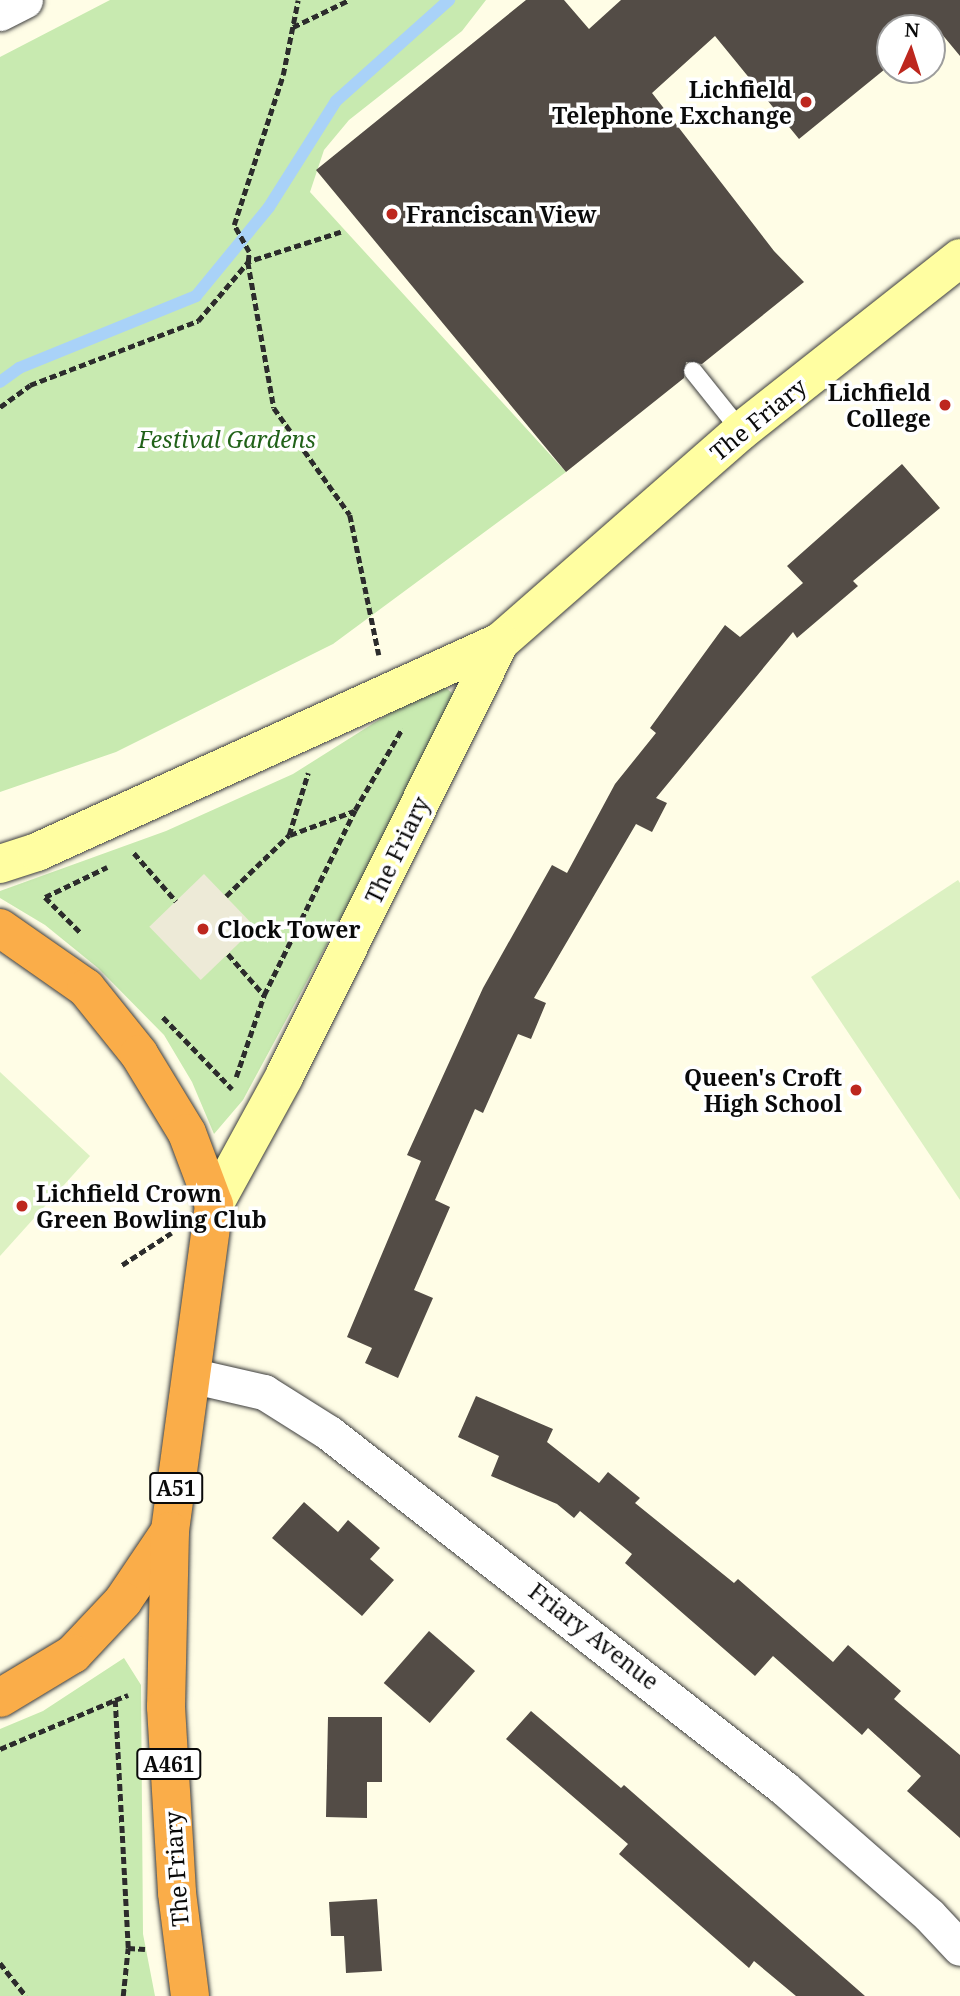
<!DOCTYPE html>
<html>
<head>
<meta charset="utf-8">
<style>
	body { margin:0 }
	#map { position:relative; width:960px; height:1996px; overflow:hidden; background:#fffde6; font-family:"Noto Serif",serif }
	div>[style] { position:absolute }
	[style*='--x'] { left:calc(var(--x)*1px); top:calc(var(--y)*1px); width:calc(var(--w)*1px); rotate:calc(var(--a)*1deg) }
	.green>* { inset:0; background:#c8eab0 }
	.pitch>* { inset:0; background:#dcf1c2 }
	.plaza>* { inset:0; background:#edead7; transform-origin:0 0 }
	.stream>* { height:12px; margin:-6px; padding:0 6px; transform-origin:6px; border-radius:6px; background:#a9d2f8 }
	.building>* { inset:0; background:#534c46; transform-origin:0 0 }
	.path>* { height:4.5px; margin-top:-2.25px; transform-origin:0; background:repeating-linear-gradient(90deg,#2c2c2c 0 7px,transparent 0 10.5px) }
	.roads { filter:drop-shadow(0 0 2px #3d3d3d) drop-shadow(0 0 2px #3d3d3d) }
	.lane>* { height:18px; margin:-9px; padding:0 9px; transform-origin:9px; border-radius:9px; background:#fff }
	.street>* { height:35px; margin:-17.5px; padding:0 17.5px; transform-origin:17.5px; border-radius:17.5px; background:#fff }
	.secondary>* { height:38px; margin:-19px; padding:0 19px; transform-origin:19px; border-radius:19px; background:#fffea1 }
	.highway>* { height:38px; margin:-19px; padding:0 19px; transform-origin:19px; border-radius:19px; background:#faad49 }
	.dots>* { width:19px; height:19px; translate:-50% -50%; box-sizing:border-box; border:4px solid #fff; border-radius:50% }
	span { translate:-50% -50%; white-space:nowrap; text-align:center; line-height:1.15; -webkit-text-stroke:7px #fff; paint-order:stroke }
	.shield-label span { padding:2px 5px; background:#fff; border:2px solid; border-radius:5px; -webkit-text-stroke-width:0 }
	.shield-label { font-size:21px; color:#0a0a0a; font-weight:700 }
	.poi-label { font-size:23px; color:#0a0a0a; font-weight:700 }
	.right { translate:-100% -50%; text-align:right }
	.left { translate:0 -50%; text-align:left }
	.street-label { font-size:23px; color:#0a0a0a }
	.park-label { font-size:23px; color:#216219; font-style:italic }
	.north { position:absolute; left:876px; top:14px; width:70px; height:70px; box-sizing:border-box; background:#fff; border:2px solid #9d9d9d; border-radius:50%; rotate:3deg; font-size:19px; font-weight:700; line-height:28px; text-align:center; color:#0a0a0a }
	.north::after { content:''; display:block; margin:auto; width:24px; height:32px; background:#bd271e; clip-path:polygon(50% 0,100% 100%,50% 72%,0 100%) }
</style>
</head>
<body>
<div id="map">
	<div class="green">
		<div style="clip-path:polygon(110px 0,486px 0,462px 31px,349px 120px,324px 150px,310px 192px,566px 472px,333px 644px,116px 752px,0 792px,0 57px)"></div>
		<div style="clip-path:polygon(439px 682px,459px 699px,243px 1100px,214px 1134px,192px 1082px,164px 1035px,98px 968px,45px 925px,0 898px,0 891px,166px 831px,293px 774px)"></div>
		<div style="clip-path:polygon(124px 1658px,141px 1685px,143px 1934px,155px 1996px,0 1996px,0 1729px,43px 1711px)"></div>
	</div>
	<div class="pitch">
		<div style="clip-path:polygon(958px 880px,960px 883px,960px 1200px,811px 977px)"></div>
		<div style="clip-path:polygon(0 1072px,90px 1156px,0 1256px)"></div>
	</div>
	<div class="plaza">
		<div style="left:204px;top:874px;width:74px;height:76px;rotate:46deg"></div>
	</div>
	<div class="stream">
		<div style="--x:0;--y:382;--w:24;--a:-36"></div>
		<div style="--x:19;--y:368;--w:191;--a:-22.1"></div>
		<div style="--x:196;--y:296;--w:115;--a:-50.6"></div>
		<div style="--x:269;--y:207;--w:125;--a:-57.7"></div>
		<div style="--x:336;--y:101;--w:152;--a:-41.8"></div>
	</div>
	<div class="building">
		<div style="clip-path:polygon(526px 0,564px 0,589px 29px,621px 0,960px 0,960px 56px,936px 27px,890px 28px,890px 65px,799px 139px,715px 36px,652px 93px,774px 251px,804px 282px,702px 364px,686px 362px,684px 378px,566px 472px,316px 170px)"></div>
		<div style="clip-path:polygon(902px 464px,940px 508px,853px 581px,858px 586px,797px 638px,793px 632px,656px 798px,667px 803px,652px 832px,636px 824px,534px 998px,546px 1003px,531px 1039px,518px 1034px,483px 1113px,475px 1109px,435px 1200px,450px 1207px,414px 1290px,433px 1298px,398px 1378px,365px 1363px,372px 1348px,347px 1337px,421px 1161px,407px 1155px,483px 988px,552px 865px,567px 873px,615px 784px,656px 733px,650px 728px,725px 625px,740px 637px,803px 583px,787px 566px)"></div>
		<div style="clip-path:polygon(476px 1396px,553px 1429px,547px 1442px,599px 1483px,608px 1472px,640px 1498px,635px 1503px,734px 1583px,738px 1579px,833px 1662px,848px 1645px,901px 1691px,894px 1699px,960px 1755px,960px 1838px,907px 1791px,921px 1776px,868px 1728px,862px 1735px,773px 1656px,755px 1676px,625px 1563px,632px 1554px,580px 1511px,574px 1518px,557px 1504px,491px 1476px,499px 1456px,458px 1437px)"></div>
		<div style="clip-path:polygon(304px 1502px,338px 1532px,348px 1520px,380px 1548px,370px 1559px,394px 1580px,362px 1616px,272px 1538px)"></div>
		<div style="left:429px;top:1631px;width:61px;height:69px;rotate:41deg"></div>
		<div style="clip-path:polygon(531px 1711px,621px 1788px,624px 1785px,865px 1996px,796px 1996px,754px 1961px,749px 1968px,619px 1854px,628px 1844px,506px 1739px)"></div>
		<div style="clip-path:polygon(328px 1717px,382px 1717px,382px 1782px,367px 1782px,367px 1818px,326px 1817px)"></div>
		<div style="clip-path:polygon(377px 1899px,382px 1971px,346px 1973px,344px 1936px,331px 1936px,329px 1902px)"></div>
	</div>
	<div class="path">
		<div style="--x:293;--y:27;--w:62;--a:-25.7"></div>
		<div style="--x:341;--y:232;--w:98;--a:162.1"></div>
		<div style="--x:248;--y:262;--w:148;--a:79.9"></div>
		<div style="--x:274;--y:408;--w:131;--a:54.6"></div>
		<div style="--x:350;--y:515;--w:143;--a:78.3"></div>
		<div style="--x:0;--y:407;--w:37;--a:-36"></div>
		<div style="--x:30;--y:385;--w:180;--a:-20.9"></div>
		<div style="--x:198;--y:321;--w:77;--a:-49.7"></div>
		<div style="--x:248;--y:262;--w:10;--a:-84"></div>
		<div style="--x:249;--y:252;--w:31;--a:-119"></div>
		<div style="--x:234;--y:225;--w:158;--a:-71.9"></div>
		<div style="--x:283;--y:75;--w:76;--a:-78.7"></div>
		<div style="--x:290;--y:835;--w:68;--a:-20.6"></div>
		<div style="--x:134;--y:853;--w:64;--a:48.8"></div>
		<div style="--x:226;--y:896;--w:88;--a:-44.1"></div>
		<div style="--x:289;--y:835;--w:65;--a:-73"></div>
		<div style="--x:45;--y:897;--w:69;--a:-25.8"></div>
		<div style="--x:45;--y:897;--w:51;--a:45"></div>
		<div style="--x:228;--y:954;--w:55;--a:48.7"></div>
		<div style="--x:163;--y:1017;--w:100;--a:46.2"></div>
		<div style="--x:236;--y:1077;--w:87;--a:-71.1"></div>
		<div style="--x:264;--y:995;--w:206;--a:-63.8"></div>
		<div style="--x:355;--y:810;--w:94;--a:-59.9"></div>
		<div style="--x:122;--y:1265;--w:59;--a:-33.1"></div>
		<div style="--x:0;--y:1749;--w:125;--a:-23.1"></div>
		<div style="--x:128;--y:1948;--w:248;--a:-93"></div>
		<div style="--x:115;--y:1700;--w:14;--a:-21"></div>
		<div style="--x:0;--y:1963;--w:42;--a:51.8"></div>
		<div style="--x:123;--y:1996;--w:48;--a:-84.1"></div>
		<div style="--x:128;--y:1948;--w:17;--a:3"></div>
	</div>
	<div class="roads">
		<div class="lane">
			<div style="--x:693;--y:371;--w:77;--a:51.3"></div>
		</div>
		<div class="street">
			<div style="--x:0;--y:13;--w:28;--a:-27"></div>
			<div style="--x:194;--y:1376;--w:72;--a:12.9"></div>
			<div style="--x:264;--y:1392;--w:77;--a:32.2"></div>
			<div style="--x:329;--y:1433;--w:577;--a:37.96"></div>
			<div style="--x:784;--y:1788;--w:193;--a:41.2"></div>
			<div style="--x:929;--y:1915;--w:45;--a:46.8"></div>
		</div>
		<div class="secondary">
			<div style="--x:0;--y:864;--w:39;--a:-18"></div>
			<div style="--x:37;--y:852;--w:508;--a:-24.4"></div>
			<div style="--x:500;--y:642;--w:320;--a:-41.2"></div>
			<div style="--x:741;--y:431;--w:279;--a:-38.3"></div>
			<div style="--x:214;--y:1205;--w:146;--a:-61.3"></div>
			<div style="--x:284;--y:1077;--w:486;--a:-63.6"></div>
		</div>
		<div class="highway">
			<div style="--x:0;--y:928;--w:105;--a:34.9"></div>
			<div style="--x:86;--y:988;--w:85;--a:51.2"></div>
			<div style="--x:139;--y:1054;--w:92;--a:58.7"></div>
			<div style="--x:187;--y:1133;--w:77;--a:69.4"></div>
			<div style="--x:214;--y:1205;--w:329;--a:97.7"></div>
			<div style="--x:170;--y:1531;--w:84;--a:123.9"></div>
			<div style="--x:123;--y:1601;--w:73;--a:133.3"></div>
			<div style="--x:73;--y:1654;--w:85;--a:148.9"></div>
			<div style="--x:170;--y:1531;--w:176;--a:91.3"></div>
			<div style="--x:166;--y:1707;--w:186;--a:86.6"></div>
			<div style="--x:177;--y:1893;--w:104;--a:82.8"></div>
		</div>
	</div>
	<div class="dots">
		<div style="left:806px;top:102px;background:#bd271e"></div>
		<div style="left:392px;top:214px;background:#bd271e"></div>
		<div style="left:945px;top:405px;background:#bd271e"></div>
		<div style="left:203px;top:929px;background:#bd271e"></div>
		<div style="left:856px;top:1090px;background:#bd271e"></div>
		<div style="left:22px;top:1206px;background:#bd271e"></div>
	</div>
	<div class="shield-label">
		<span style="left:176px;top:1488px">A51</span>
		<span style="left:169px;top:1764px">A461</span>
	</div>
	<div class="poi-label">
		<span class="right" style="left:792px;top:102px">Lichfield<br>Telephone Exchange</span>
		<span class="left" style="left:406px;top:214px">Franciscan View</span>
		<span class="right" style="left:931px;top:405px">Lichfield<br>College</span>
		<span class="left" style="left:217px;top:929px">Clock Tower</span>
		<span class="right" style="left:842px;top:1090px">Queen's Croft<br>High School</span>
		<span class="left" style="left:36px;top:1206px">Lichfield Crown<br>Green Bowling Club</span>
	</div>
	<div class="street-label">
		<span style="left:758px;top:419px;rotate:-39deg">The Friary</span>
		<span style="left:397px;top:850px;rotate:-64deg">The Friary</span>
		<span style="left:594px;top:1636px;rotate:38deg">Friary Avenue</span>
		<span style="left:176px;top:1869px;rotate:-94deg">The Friary</span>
	</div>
	<div class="park-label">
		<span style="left:227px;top:439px">Festival Gardens</span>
	</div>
	<div class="north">N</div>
</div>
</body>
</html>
